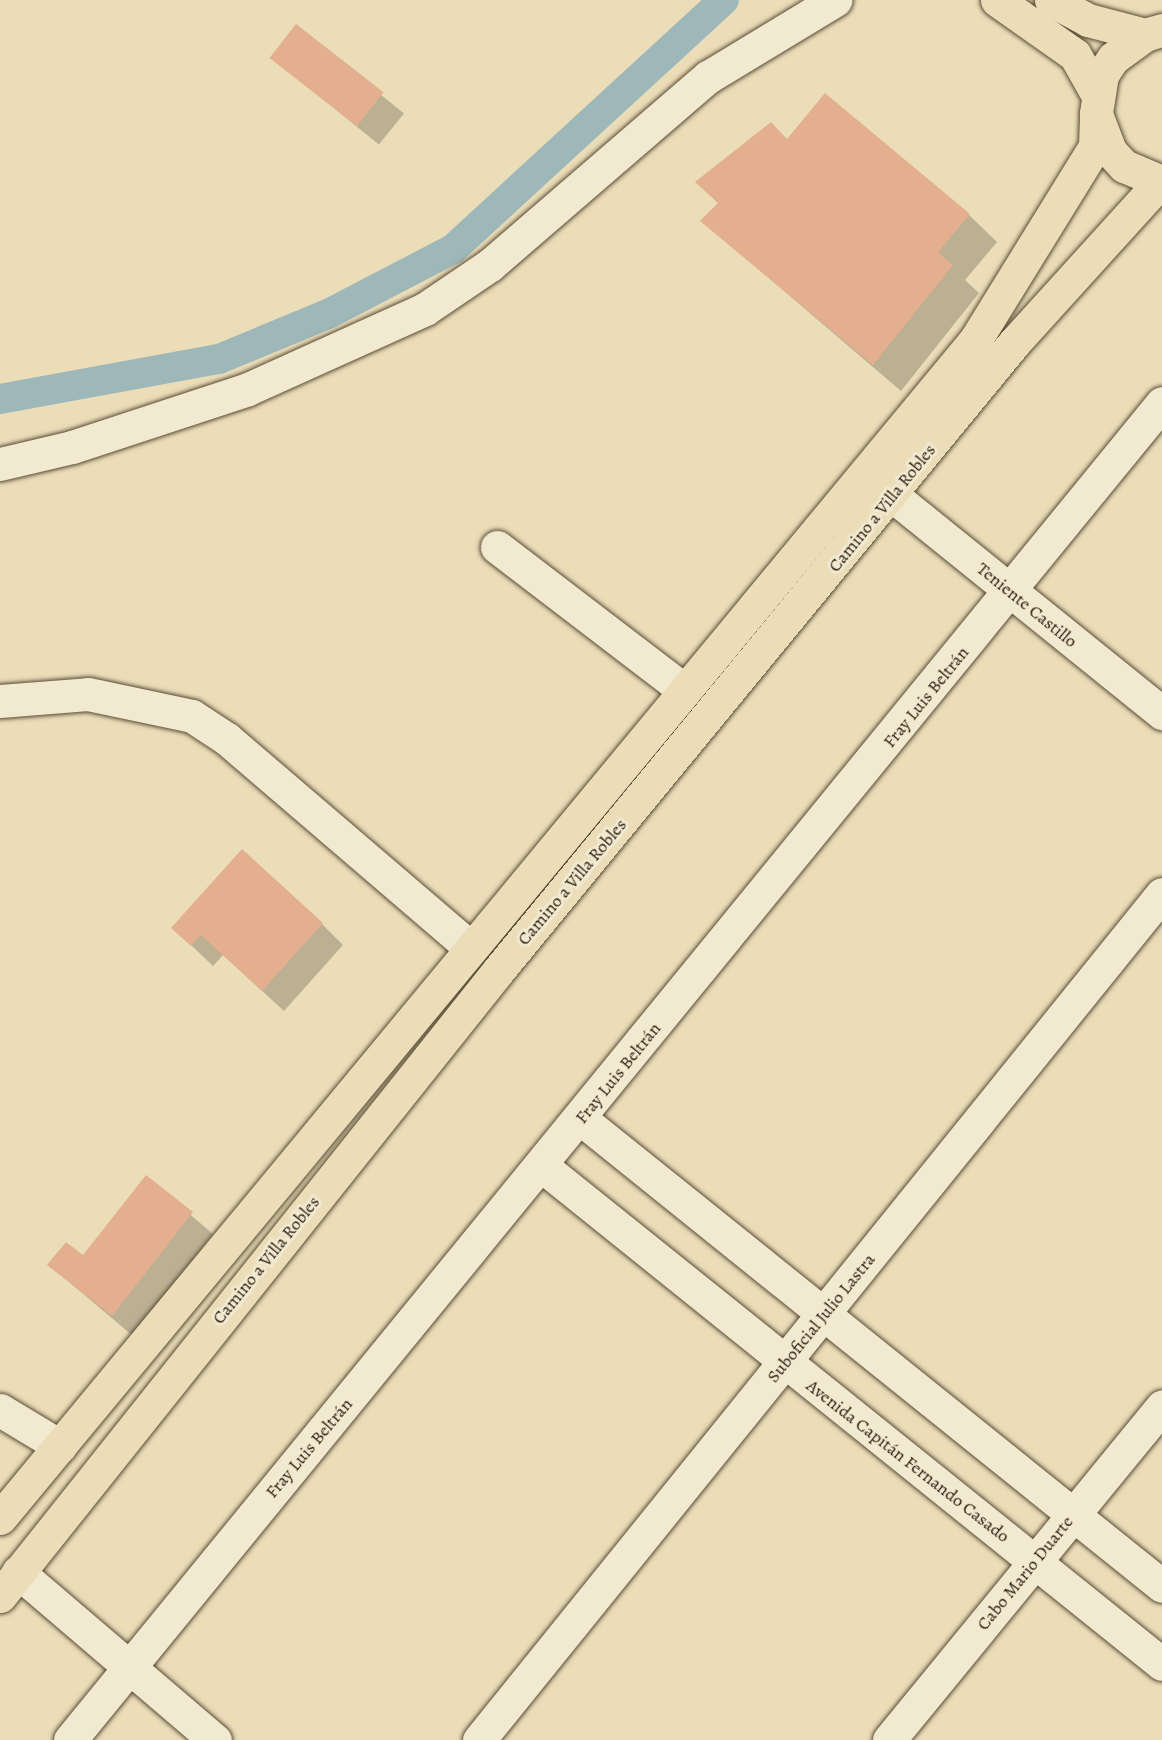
<!DOCTYPE html>
<html>
<head>
<meta charset="utf-8">
<style>
	body { margin:0 }
	#map { position:relative; width:1162px; height:1740px; overflow:hidden; background:#ebddb8; font-family:Alegreya,serif }
	div>[style] { position:absolute }
	[style*='--x'] { left:calc(var(--x)*1px); top:calc(var(--y)*1px); width:calc(var(--w)*1px); rotate:calc(var(--a)*1deg) }
	.shadow>* { inset:0; background:#0003; transform-origin:0 0 }
	.canal>* { height:30px; margin:-15px; padding:0 15px; transform-origin:15px; border-radius:15px; background:#9eb8ba }
	.building>* { inset:0; background:#e3af8e; transform-origin:0 0 }
	.roads { filter:drop-shadow(0 0 2px #594c36) drop-shadow(0 0 2px #594c36) }
	.minor>* { height:33px; margin:-16.5px; padding:0 16.5px; transform-origin:16.5px; border-radius:16.5px; background:#f2e9d1 }
	.major>* { height:33px; margin:-16.5px; padding:0 16.5px; transform-origin:16.5px; border-radius:16.5px; background:#ebddb8 }
	span { translate:-50% -50%; white-space:nowrap; text-align:center; line-height:1.15; -webkit-text-stroke:6px #f2e9d1; paint-order:stroke }
	.street-label { font-size:18px; color:#281c0b }
</style>
</head>
<body>
<div id="map">
	<div class="shadow">
		<div style="left:296px;top:26px;width:139px;height:40px;rotate:39deg"></div>
		<div style="clip-path:polygon(787px 140px,969px 215px,997px 242px,965px 280px,979px 293px,901px 391px,702px 221px,719px 204px,697px 182px)"></div>
		<div style="clip-path:polygon(322px 924px,343px 945px,284px 1011px,223px 955px,213px 966px,173px 928px)"></div>
		<div style="clip-path:polygon(146px 1177px,213px 1234px,133px 1336px,49px 1265px,83px 1258px)"></div>
	</div>
	<div class="canal">
		<div style="--x:0;--y:399;--w:223;--a:-10.4"></div>
		<div style="--x:219;--y:359;--w:120;--a:-22.5"></div>
		<div style="--x:330;--y:313;--w:139;--a:-27.5"></div>
		<div style="--x:453;--y:249;--w:368;--a:-42.6"></div>
	</div>
	<div class="building">
		<div style="left:296px;top:24px;width:111px;height:43px;rotate:38deg"></div>
		<div style="clip-path:polygon(825px 93px,970px 214px,938px 252px,953px 265px,873px 365px,700px 221px,718px 203px,695px 182px,771px 122px,787px 139px)"></div>
		<div style="clip-path:polygon(242px 849px,323px 923px,262px 991px,201px 935px,191px 946px,171px 928px)"></div>
		<div style="clip-path:polygon(146px 1175px,193px 1212px,112px 1316px,47px 1265px,66px 1242px,83px 1255px)"></div>
	</div>
	<div class="roads">
		<div class="minor">
			<div style="--x:0;--y:464;--w:74;--a:-13.3"></div>
			<div style="--x:72;--y:447;--w:185;--a:-18.2"></div>
			<div style="--x:248;--y:389;--w:194;--a:-24.3"></div>
			<div style="--x:425;--y:309;--w:78;--a:-34.1"></div>
			<div style="--x:490;--y:265;--w:288;--a:-40.8"></div>
			<div style="--x:708;--y:77;--w:149;--a:-31.2"></div>
			<div style="--x:893;--y:496;--w:346;--a:38.9"></div>
			<div style="--x:497;--y:547;--w:234;--a:37.4"></div>
			<div style="--x:0;--y:701;--w:88;--a:-4.5"></div>
			<div style="--x:88;--y:694;--w:106;--a:11.9"></div>
			<div style="--x:192;--y:716;--w:42;--a:33.3"></div>
			<div style="--x:227;--y:739;--w:321;--a:40.6"></div>
			<div style="--x:581;--y:1119;--w:745;--a:38.79"></div>
			<div style="--x:542;--y:1166;--w:795;--a:38.77"></div>
			<div style="--x:0;--y:1410;--w:70;--a:31"></div>
			<div style="--x:18;--y:1572;--w:259;--a:40.5"></div>
			<div style="--x:70;--y:1740;--w:1726;--a:-50.76"></div>
			<div style="--x:479;--y:1740;--w:1087;--a:-51.09"></div>
			<div style="--x:889;--y:1740;--w:431;--a:-50.7"></div>
		</div>
		<div class="major">
			<div style="--x:997;--y:0;--w:95;--a:35.2"></div>
			<div style="--x:1075;--y:55;--w:45;--a:60.6"></div>
			<div style="--x:1051;--y:0;--w:42;--a:28.4"></div>
			<div style="--x:1088;--y:20;--w:59;--a:14.7"></div>
			<div style="--x:1162;--y:30;--w:18;--a:164"></div>
			<div style="--x:1145;--y:35;--w:39;--a:144"></div>
			<div style="--x:1113;--y:58;--w:20;--a:123"></div>
			<div style="--x:1102;--y:75;--w:39;--a:99"></div>
			<div style="--x:1096;--y:114;--w:40;--a:69"></div>
			<div style="--x:1110;--y:151;--w:21;--a:47"></div>
			<div style="--x:1124;--y:166;--w:41;--a:22.8"></div>
			<div style="--x:0;--y:1518;--w:1531;--a:-50.38"></div>
			<div style="--x:976;--y:339;--w:227;--a:-58.3"></div>
			<div style="--x:1095;--y:146;--w:32;--a:-88"></div>
			<div style="--x:0;--y:1596;--w:799;--a:-51.45"></div>
			<div style="--x:498;--y:971;--w:813;--a:-50.59"></div>
			<div style="--x:1014;--y:343;--w:217;--a:-47.8"></div>
		</div>
	</div>
	<div class="street-label">
		<span style="left:882px;top:508px;rotate:-51deg">Camino a Villa Robles</span>
		<span style="left:1027px;top:605px;rotate:39deg">Teniente Castillo</span>
		<span style="left:926px;top:697px;rotate:-51deg">Fray Luis Beltrán</span>
		<span style="left:572px;top:882px;rotate:-50deg">Camino a Villa Robles</span>
		<span style="left:618px;top:1073px;rotate:-51deg">Fray Luis Beltrán</span>
		<span style="left:266px;top:1260px;rotate:-51deg">Camino a Villa Robles</span>
		<span style="left:821px;top:1318px;rotate:-51deg">Suboficial Julio Lastra</span>
		<span style="left:309px;top:1448px;rotate:-50deg">Fray Luis Beltrán</span>
		<span style="left:908px;top:1461px;rotate:38deg">Avenida Capitán Fernando Casado</span>
		<span style="left:1025px;top:1573px;rotate:-51deg">Cabo Mario Duarte</span>
	</div>
</div>
</body>
</html>
